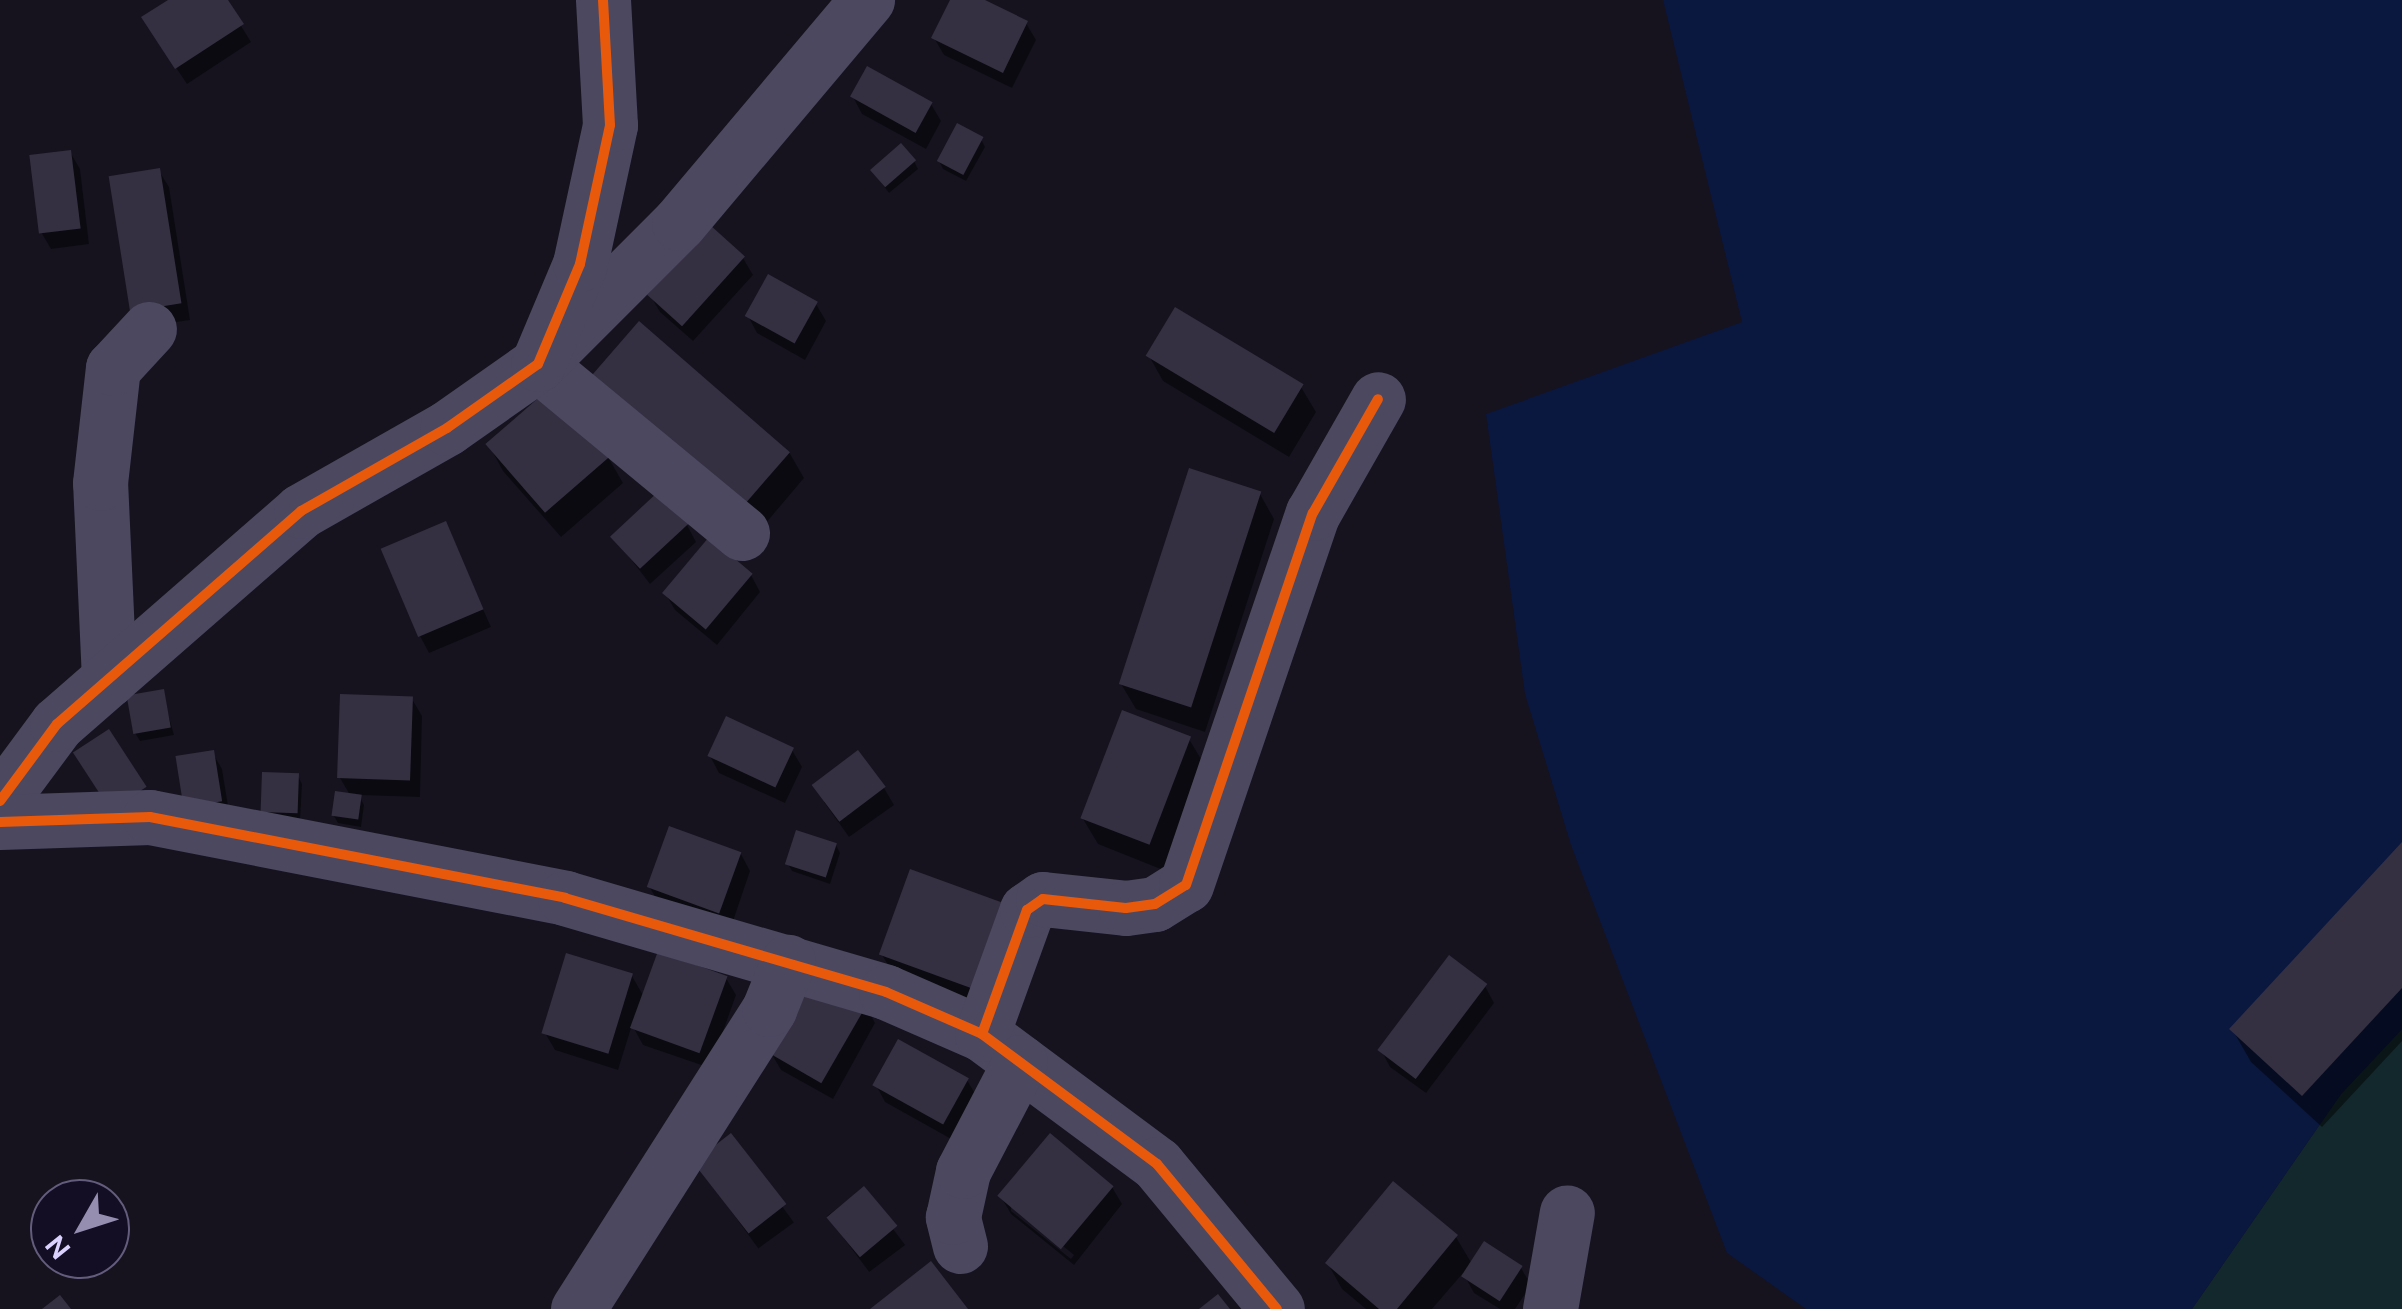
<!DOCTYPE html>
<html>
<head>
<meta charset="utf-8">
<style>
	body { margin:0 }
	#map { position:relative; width:2402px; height:1309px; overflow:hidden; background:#16131f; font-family:"DM Sans",sans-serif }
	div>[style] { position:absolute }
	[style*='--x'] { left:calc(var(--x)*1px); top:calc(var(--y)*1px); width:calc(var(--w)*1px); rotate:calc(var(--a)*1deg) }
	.green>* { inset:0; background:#12282c }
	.water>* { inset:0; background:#0a173f }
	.shadow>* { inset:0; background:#0007; transform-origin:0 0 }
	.building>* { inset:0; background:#353041; transform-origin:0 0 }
	.minor>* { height:55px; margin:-27.5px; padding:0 27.5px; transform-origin:27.5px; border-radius:27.5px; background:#4c4860 }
	.cycleway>* { height:10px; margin:-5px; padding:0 5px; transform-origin:5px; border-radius:5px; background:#e8590c }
	span { translate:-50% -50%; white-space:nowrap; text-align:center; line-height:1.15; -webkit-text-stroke:9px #140e24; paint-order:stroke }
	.north { position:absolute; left:30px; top:1179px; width:100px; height:100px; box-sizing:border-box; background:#140e24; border:2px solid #645c7c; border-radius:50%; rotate:231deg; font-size:28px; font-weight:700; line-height:40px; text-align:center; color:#dbd1ff }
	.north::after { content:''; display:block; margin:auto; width:35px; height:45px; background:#968eb1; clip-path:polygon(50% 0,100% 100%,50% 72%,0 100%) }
</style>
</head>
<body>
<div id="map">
	<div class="green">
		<div style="clip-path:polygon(2402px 1029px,2402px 1309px,2192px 1309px,2341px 1094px)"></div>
	</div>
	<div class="water">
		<div style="clip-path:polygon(1663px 0,2402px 0,2402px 1029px,2341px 1094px,2192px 1309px,1806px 1309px,1727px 1253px,1571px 845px,1525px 694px,1486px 414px,1742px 322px)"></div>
	</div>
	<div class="shadow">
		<div style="clip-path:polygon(172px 0,225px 0,251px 42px,187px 84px,154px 35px)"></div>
		<div style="clip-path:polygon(953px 0,979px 0,1026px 23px,1036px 40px,1012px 88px,944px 55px,934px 38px)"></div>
		<div style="clip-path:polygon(853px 97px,931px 104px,941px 121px,926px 149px,862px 114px)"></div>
		<div style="clip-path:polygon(981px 139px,985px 147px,966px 181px,943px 169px,939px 161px)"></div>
		<div style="clip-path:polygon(70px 152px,80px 169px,89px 244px,51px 249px,41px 232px)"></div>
		<div style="clip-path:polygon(914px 161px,918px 169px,889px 193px,877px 177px)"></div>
		<div style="clip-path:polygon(159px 171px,169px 187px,190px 320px,143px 327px)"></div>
		<div style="clip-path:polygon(743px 258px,753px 275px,693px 341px,660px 312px,650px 295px)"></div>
		<div style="clip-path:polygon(816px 304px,826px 321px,805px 360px,757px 333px,748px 316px)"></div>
		<div style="clip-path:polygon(1149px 356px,1301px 387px,1316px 412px,1289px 457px,1163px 381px)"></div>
		<div style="clip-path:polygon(604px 408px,789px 452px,804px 478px,755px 536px)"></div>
		<div style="clip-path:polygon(489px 445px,608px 457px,623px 483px,561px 537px,503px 471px)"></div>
		<div style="clip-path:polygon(1260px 494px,1274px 519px,1205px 732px,1136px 709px,1121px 684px)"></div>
		<div style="clip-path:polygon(445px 524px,491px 627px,429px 653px,420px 636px)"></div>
		<div style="clip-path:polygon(687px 525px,696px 542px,650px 584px,613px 536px)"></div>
		<div style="clip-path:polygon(751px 575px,760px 592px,717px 645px,675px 610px,665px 593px)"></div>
		<div style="clip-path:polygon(162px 692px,174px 735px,140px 741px,135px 733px)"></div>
		<div style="clip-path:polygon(412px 699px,422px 716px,420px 797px,359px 795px,364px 805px,361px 827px,338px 823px,334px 816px,350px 795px,340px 778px)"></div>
		<div style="clip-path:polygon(1189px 739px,1204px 764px,1163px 870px,1098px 844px,1083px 819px)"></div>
		<div style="clip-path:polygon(792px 750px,802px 767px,785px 803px,719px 773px,710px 756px)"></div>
		<div style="clip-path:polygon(212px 752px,222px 769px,230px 818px,196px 824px)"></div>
		<div style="clip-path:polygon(298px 776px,302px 784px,300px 821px,263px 812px)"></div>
		<div style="clip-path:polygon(884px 788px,894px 805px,849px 837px,824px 802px)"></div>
		<div style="clip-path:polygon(836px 845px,840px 853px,830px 884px,792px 871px,788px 864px)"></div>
		<div style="clip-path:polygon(2402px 845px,2402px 1041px,2322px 1127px,2251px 1062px,2232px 1029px)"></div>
		<div style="clip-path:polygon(741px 854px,750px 871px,730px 930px,660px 905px,650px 888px)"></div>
		<div style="clip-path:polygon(1020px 932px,991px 1014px,897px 980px,882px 955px)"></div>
		<div style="clip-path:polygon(632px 976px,644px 997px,726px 978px,736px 995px,710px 1068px,643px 1045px,632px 1025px,618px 1070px,555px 1050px,545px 1033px)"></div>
		<div style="clip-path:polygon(1485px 986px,1494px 1003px,1426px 1093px,1390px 1067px,1381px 1050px)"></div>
		<div style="clip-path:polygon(866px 1006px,875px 1023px,833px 1099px,781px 1070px,771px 1053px)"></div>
		<div style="clip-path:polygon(967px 1080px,977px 1097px,953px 1140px,885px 1102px,876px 1085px)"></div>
		<div style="left:731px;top:1136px;width:107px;height:44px;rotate:54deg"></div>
		<div style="clip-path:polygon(1393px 1184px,1456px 1237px,1472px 1264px,1521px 1268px,1531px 1285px,1515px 1309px,1500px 1309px,1474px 1293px,1463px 1273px,1432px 1309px,1366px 1309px,1342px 1289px,1328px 1264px)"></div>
		<div style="clip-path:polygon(evenodd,1112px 1187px,1122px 1204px,1074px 1265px,1011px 1214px,1001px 1197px,1112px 1187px,1011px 1204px,1074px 1255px,1071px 1259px,1011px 1211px,1011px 1204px)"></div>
		<div style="left:863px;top:1189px;width:70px;height:45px;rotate:53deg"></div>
	</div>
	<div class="building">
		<div style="clip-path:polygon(168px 0,228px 0,244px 24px,175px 69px,141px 17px)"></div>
		<div style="clip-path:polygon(950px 0,985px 0,1028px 21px,1003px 73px,931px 38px)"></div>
		<div style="left:867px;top:66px;width:75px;height:35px;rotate:29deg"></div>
		<div style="left:957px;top:123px;width:30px;height:43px;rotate:28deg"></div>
		<div style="left:901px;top:143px;width:23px;height:41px;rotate:49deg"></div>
		<div style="left:71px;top:150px;width:79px;height:42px;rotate:83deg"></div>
		<div style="left:160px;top:168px;width:137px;height:52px;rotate:81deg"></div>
		<div style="left:710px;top:225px;width:47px;height:94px;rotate:42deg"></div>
		<div style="left:768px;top:274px;width:57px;height:48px;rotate:29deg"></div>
		<div style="left:1175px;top:307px;width:150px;height:57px;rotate:31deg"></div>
		<div style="left:639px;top:321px;width:200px;height:81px;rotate:41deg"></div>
		<div style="left:551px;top:387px;width:91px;height:87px;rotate:49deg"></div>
		<div style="left:1189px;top:468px;width:76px;height:227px;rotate:18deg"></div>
		<div style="left:659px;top:491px;width:44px;height:67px;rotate:47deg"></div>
		<div style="left:446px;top:521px;width:96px;height:71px;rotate:67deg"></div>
		<div style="left:709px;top:537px;width:57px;height:73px;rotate:40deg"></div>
		<div style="left:164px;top:689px;width:39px;height:38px;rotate:80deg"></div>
		<div style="left:340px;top:694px;width:73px;height:84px;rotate:2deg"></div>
		<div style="left:1122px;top:710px;width:74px;height:116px;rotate:21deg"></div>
		<div style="left:726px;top:716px;width:75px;height:44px;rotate:25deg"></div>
		<div style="left:109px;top:729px;width:69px;height:43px;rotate:57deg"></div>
		<div style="left:214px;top:750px;width:52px;height:39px;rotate:81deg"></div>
		<div style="left:858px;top:750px;width:46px;height:58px;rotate:53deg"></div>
		<div style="left:262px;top:772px;width:37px;height:40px;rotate:2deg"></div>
		<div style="left:335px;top:791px;width:27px;height:25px;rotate:8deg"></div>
		<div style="left:669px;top:826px;width:77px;height:65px;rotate:20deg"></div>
		<div style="left:796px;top:830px;width:43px;height:36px;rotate:18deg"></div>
		<div style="clip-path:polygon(2402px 842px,2402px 988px,2302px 1096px,2229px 1029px)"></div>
		<div style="left:910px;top:869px;width:103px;height:91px;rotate:20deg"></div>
		<div style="left:658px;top:951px;width:74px;height:82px;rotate:20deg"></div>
		<div style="left:566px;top:953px;width:70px;height:84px;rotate:17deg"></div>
		<div style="left:1449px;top:955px;width:48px;height:119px;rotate:37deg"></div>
		<div style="left:814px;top:974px;width:61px;height:91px;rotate:30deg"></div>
		<div style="left:898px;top:1039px;width:81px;height:53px;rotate:29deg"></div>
		<div style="left:731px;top:1133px;width:90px;height:48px;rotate:52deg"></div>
		<div style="left:1050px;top:1133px;width:83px;height:82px;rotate:40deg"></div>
		<div style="clip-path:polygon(1393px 1181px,1458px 1235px,1397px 1309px,1379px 1309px,1325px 1263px)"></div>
		<div style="left:864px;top:1186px;width:52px;height:49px;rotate:50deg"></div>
		<div style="left:1484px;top:1241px;width:46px;height:42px;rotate:33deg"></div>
		<div style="clip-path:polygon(931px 1261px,968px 1309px,870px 1309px)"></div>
		<div style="clip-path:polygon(1218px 1294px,1230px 1309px,1199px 1309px)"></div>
		<div style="clip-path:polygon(60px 1295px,71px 1309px,42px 1309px)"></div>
	</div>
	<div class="minor">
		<div style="--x:742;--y:533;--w:265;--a:-140.4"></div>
		<div style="--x:538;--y:364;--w:199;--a:-45"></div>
		<div style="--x:679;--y:223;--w:292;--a:-49.9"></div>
		<div style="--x:109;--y:679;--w:196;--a:-92.6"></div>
		<div style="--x:100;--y:483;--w:116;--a:-83.6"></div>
		<div style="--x:113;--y:368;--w:53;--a:-47.3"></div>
		<div style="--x:0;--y:801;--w:96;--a:-53.5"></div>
		<div style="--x:57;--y:724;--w:324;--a:-41.1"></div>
		<div style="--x:301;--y:511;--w:168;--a:-29.6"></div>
		<div style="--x:447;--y:428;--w:111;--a:-35.1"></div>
		<div style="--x:538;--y:364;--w:108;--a:-67.2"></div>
		<div style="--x:580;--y:264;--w:142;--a:-77.8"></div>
		<div style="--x:610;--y:125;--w:125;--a:-93.2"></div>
		<div style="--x:0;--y:822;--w:150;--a:-1.9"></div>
		<div style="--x:150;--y:817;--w:423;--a:11"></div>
		<div style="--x:565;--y:898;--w:334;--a:16.3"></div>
		<div style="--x:886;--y:992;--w:105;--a:23.6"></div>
		<div style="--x:982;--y:1034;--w:218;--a:36.6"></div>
		<div style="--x:1157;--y:1164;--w:188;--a:50.4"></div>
		<div style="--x:982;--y:1034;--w:132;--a:-70.1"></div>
		<div style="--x:1027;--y:910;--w:19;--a:-35"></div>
		<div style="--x:1043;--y:899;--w:83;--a:6.2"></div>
		<div style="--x:1126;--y:908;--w:29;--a:-8"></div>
		<div style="--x:1155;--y:904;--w:36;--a:-32"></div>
		<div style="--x:1186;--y:885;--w:393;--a:-71.2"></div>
		<div style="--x:1313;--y:513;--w:131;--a:-60.3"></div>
		<div style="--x:960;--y:1246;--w:30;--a:-104"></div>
		<div style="--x:953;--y:1217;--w:47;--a:-77.7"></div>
		<div style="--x:963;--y:1171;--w:123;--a:-62.4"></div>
		<div style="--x:578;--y:1309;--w:356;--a:-57.5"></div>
		<div style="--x:769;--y:1009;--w:51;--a:-68"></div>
		<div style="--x:1550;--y:1309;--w:98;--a:-80.1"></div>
	</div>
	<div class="cycleway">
		<div style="--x:0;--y:801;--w:96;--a:-53.5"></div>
		<div style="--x:57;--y:724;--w:324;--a:-41.1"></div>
		<div style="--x:301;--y:511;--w:168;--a:-29.6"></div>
		<div style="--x:447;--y:428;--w:111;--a:-35.1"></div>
		<div style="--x:538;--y:364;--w:108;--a:-67.2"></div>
		<div style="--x:580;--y:264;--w:142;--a:-77.8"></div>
		<div style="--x:610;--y:125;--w:125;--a:-93.2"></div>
		<div style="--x:0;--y:822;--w:150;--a:-1.9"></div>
		<div style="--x:150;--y:817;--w:423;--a:11"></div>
		<div style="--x:565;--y:898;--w:334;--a:16.3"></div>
		<div style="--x:886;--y:992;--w:105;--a:23.6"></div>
		<div style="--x:982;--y:1034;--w:218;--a:36.6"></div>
		<div style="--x:1157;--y:1164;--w:188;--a:50.4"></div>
		<div style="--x:982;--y:1034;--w:132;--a:-70.1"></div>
		<div style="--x:1027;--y:910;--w:19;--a:-35"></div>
		<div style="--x:1043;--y:899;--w:83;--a:6.2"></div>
		<div style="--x:1126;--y:908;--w:29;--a:-8"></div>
		<div style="--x:1155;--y:904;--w:36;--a:-32"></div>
		<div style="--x:1186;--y:885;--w:393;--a:-71.2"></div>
		<div style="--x:1313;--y:513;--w:131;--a:-60.3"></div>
	</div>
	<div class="north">N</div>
</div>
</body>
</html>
